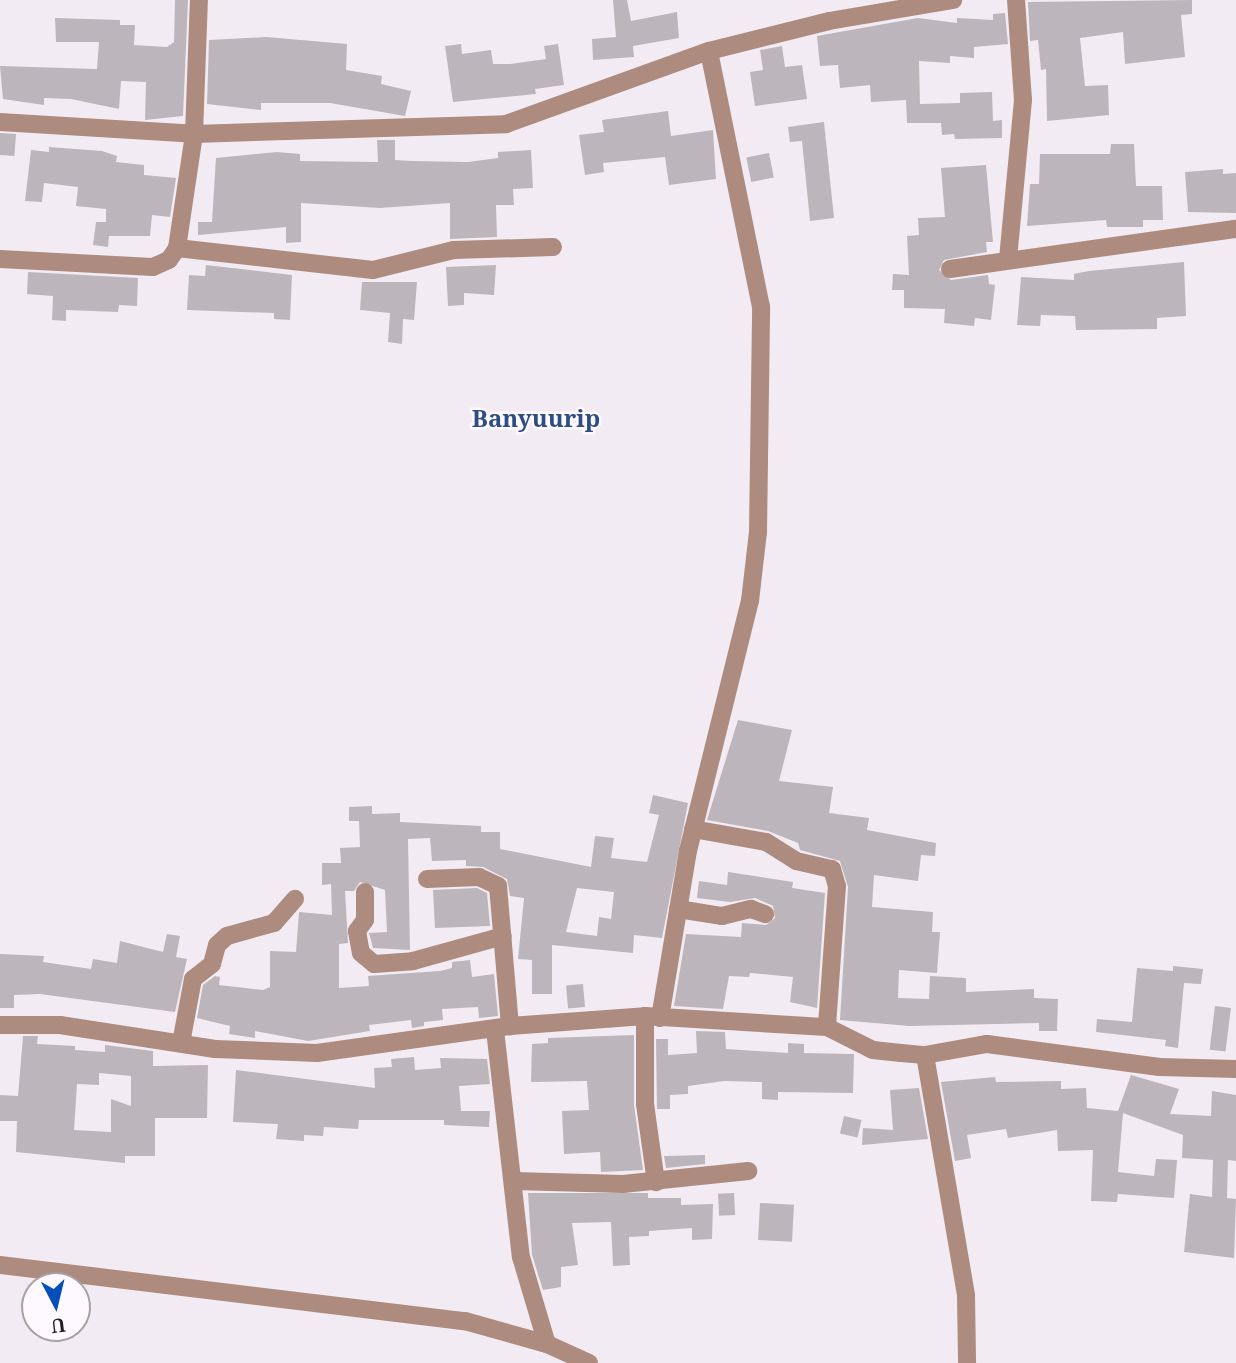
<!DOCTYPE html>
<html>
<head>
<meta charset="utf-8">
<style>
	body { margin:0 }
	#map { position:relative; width:1236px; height:1363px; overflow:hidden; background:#f3ebf3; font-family:"Noto Serif",serif }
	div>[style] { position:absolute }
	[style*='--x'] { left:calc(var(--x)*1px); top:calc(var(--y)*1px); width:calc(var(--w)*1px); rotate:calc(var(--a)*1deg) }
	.building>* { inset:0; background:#bdb5bc; transform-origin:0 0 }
	.minor>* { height:18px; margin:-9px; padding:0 9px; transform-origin:9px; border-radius:9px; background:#ad8b7f }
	span { translate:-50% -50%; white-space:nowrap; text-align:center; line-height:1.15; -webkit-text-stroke:5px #fef9fe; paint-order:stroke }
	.quarter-label { font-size:24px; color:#2c4e85; font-weight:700 }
	.north { position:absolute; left:21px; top:1272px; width:70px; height:70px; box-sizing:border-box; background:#fef9fe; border:2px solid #a5a1a5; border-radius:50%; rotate:173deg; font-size:19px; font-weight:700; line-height:28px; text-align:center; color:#201d1f }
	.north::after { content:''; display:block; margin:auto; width:24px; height:32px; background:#024fb9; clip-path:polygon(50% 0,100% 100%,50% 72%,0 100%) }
</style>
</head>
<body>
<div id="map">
	<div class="building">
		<div style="clip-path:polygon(175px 0,188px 0,183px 116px,145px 120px,146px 82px,121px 81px,119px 109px,71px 99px,44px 98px,44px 105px,3px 99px,0 66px,97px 69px,99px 42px,56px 42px,55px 18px,120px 20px,120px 25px,135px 25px,134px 45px,167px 47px,174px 42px)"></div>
		<div style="clip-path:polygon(613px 0,627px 0,631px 21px,677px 12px,679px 38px,633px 46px,634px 57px,593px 60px,592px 39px,616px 37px)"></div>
		<div style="clip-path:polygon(1192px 0,1192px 14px,1181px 15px,1185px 57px,1125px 64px,1123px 32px,1080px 38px,1085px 86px,1108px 85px,1109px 115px,1047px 121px,1046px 69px,1041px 70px,1038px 40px,1030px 41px,1028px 2px)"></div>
		<div style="clip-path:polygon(1005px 13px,1008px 44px,974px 47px,974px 58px,950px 56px,950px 63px,919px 61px,920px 104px,960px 103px,960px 93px,992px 92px,993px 121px,1002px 120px,1002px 138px,955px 139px,954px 134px,942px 135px,941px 123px,907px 123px,906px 100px,871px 102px,870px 85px,840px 88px,838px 65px,820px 66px,817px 36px,918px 18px,957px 23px,957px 18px,993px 20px,993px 14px)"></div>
		<div style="clip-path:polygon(266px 37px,347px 44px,346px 70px,382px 76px,381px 84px,411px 91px,405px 116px,330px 103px,261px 103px,261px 110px,207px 104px,209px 40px)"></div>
		<div style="clip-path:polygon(461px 44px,462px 54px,491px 50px,493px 64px,510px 64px,546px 59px,544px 46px,558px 44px,564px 85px,535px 89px,536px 94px,453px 102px,445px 46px)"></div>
		<div style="clip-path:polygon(782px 46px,785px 67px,802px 65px,807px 99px,755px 106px,750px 72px,763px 70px,760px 50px)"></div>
		<div style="clip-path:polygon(668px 111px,671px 136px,713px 130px,716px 179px,669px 185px,665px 157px,603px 163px,604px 172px,585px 175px,579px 135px,604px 132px,602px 120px)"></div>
		<div style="clip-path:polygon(824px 122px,834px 218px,810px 221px,802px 141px,790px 142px,788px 127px)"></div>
		<div style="left:0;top:133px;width:16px;height:22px;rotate:4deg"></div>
		<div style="clip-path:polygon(377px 140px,395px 140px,395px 160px,412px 161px,468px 162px,498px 158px,498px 152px,531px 150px,533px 188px,513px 189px,514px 205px,496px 205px,497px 237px,450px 239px,450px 203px,380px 208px,301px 203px,301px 242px,286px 243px,286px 227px,198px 235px,198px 222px,212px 222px,216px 158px,277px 152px,300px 154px,300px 161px,378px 162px)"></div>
		<div style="clip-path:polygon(1111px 144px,1134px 144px,1136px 186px,1162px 186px,1163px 220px,1143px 220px,1143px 227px,1107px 227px,1106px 220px,1027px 226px,1030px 184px,1039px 184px,1040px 154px,1110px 154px)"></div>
		<div style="clip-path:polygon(49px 147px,102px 151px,117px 156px,116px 162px,144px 165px,144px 175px,176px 178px,170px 217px,152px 215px,150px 236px,109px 236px,108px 247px,93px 245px,96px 222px,106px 222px,106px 209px,76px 206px,78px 187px,44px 183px,42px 202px,25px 201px,31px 150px,49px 152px)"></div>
		<div style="left:769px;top:153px;width:25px;height:23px;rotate:79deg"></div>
		<div style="clip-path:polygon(986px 165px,993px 242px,986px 242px,987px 252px,944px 260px,939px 270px,951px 280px,988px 275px,989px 284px,995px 285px,991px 320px,975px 318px,974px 326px,944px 323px,945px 309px,904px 308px,904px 290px,892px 290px,893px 274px,909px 275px,907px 236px,919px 235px,918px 218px,945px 217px,941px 168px)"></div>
		<div style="clip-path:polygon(1223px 169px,1223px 174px,1236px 173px,1236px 213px,1188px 212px,1185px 172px)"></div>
		<div style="clip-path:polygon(1184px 262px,1186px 316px,1157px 318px,1157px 329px,1076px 330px,1075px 316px,1041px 315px,1040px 326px,1017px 325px,1021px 277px,1074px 280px,1074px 274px,1089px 271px)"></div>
		<div style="clip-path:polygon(206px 265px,292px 275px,290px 320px,274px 319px,274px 313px,187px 310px,189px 275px,205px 276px)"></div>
		<div style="clip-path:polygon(496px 265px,494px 295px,464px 293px,464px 305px,448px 306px,446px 267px)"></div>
		<div style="clip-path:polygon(28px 272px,138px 278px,137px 306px,119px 305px,118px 312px,66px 310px,66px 321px,52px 320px,53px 296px,27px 294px)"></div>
		<div style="clip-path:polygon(362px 282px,417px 282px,414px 320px,403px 319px,402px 344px,388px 342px,390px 313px,360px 310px)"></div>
		<div style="clip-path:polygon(738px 720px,792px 730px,779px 781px,833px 787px,829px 813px,869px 818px,867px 830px,936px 843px,935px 856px,921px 855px,918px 881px,874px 875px,872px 907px,933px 912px,932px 932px,940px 932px,937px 973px,899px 970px,898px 998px,929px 999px,930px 976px,966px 978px,966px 992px,1034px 989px,1034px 998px,1058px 999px,1057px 1031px,1039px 1031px,1039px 1023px,909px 1026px,840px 1020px,848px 887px,840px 861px,800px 850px,798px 843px,768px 831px,707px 820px)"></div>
		<div style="clip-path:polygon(evenodd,653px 795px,688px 803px,662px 938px,634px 935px,633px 953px,552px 945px,552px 994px,532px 994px,532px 960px,518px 959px,524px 898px,510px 896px,507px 879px,483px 867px,466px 866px,466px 860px,432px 861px,430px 838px,408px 839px,410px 950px,373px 948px,369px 933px,387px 932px,385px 890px,360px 882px,354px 891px,345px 891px,348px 943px,339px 944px,339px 988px,369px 986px,368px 976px,440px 971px,452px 968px,452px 962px,470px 960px,472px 977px,494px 974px,498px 1016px,479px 1018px,478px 1007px,442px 1009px,443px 1020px,424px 1022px,424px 1026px,412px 1028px,411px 1020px,369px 1025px,370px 1031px,308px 1041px,255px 1031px,255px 1038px,229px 1034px,230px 1026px,197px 1018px,203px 985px,215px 976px,220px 977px,219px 985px,263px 990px,270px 987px,270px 951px,296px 952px,299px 912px,332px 915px,331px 884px,322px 885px,322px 863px,341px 863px,340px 848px,360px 847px,359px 821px,349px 821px,349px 807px,372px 806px,372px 814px,400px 813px,400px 822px,481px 826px,481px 832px,500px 832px,500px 849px,591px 867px,595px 836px,614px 838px,611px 858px,647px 862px,659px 815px,649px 813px,653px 795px,577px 888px,614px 892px,611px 919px,599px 917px,597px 936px,566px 932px,577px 888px)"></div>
		<div style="clip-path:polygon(728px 872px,793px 882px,792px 888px,825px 893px,817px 1008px,790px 1002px,793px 977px,750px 973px,749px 977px,729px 976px,723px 1009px,674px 1006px,686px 934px,741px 937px,742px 923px,766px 925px,775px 918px,773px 906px,755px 898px,730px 902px,697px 898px,699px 881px,727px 885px)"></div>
		<div style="clip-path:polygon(477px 888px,487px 893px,490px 926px,435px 928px,433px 890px)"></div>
		<div style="clip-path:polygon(167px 934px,180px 936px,176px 957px,187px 959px,175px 1012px,40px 994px,14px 995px,14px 1008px,0 1008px,0 954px,44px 956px,43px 962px,91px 969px,93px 959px,117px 963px,120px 941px,163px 952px)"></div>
		<div style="clip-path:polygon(1173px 966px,1203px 969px,1201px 984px,1184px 983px,1178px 1048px,1165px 1046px,1166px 1040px,1096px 1032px,1097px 1019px,1132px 1022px,1137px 968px,1173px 971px)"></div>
		<div style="left:583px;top:984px;width:23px;height:17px;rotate:85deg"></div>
		<div style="left:1215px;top:1006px;width:16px;height:44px;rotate:7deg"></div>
		<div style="clip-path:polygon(696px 1031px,725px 1032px,726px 1049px,788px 1053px,788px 1043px,804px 1044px,804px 1053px,854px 1054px,853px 1093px,778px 1092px,778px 1100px,762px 1099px,762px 1082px,724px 1081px,688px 1086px,688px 1094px,670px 1095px,670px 1109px,657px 1109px,656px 1039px,668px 1039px,668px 1055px,697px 1053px)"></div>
		<div style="clip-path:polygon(634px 1035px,634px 1105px,643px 1170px,601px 1172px,600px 1152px,564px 1154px,562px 1111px,589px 1110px,587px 1081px,531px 1082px,532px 1044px,548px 1043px,548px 1038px)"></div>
		<div style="clip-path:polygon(evenodd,23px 1036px,38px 1036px,37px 1044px,75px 1046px,75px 1050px,105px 1052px,105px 1045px,153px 1051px,153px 1066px,208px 1065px,207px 1118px,155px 1118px,155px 1156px,125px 1156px,125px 1163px,16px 1152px,17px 1121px,0 1121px,0 1095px,18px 1096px,23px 1036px,99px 1073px,131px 1076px,131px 1106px,111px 1099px,111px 1132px,74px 1130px,77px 1084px,99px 1085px,99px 1073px)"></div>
		<div style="clip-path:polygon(414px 1057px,415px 1070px,441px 1068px,440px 1058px,487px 1059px,490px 1084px,459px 1086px,461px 1111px,490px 1111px,489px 1127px,444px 1125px,444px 1120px,359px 1120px,358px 1129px,324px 1127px,323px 1136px,304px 1135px,304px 1141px,276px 1139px,278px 1124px,233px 1122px,236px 1070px,375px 1088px,374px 1068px,392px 1067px,391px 1059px)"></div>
		<div style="clip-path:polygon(1131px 1075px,1179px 1089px,1170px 1114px,1211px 1116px,1212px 1091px,1236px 1095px,1236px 1161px,1228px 1160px,1227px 1198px,1236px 1199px,1234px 1258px,1184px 1252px,1190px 1194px,1212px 1197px,1213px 1160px,1182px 1158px,1183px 1135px,1123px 1113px,1118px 1172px,1154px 1176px,1156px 1159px,1177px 1160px,1174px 1198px,1118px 1194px,1117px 1202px,1091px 1201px,1093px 1150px,1058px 1151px,1057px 1130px,1008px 1138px,1006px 1129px,967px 1135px,971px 1158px,955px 1161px,941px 1082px,995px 1077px,996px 1082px,1061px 1081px,1061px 1089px,1086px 1088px,1087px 1108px,1118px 1111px)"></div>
		<div style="clip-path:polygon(919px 1088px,928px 1139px,862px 1145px,863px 1128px,893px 1130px,890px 1090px)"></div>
		<div style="left:844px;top:1116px;width:18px;height:18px;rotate:13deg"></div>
		<div style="clip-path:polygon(705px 1155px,705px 1164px,666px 1168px,664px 1156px)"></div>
		<div style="clip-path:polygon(528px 1193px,648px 1193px,648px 1198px,681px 1198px,681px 1205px,713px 1204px,712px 1239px,692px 1240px,692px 1228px,649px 1231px,649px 1236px,629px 1237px,630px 1265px,613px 1266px,611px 1222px,572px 1223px,578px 1265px,561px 1267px,561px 1287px,543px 1290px,532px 1255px)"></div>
		<div style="left:734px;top:1193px;width:22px;height:16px;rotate:87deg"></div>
		<div style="left:760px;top:1203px;width:34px;height:37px;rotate:3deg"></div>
	</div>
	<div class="minor">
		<div style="--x:0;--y:122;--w:194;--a:3.5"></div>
		<div style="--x:194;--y:134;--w:312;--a:-1.8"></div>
		<div style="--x:506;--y:124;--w:216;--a:-19.8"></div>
		<div style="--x:709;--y:51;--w:124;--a:-14"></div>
		<div style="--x:829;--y:21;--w:126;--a:-9.6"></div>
		<div style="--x:177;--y:248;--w:197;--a:6.4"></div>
		<div style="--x:373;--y:270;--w:83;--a:-13.9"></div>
		<div style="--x:454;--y:250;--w:99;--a:-1.7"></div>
		<div style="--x:0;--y:259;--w:153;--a:3"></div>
		<div style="--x:153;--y:267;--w:17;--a:-24"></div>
		<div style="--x:169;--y:260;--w:14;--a:-56"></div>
		<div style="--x:177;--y:248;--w:115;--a:-81.5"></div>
		<div style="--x:194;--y:134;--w:134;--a:-87.9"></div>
		<div style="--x:1008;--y:259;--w:160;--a:-84.6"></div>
		<div style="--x:1023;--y:100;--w:100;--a:-94"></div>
		<div style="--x:950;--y:269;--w:289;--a:-8"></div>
		<div style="--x:693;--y:829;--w:74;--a:10.1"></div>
		<div style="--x:766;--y:842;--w:36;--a:32"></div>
		<div style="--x:796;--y:861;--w:37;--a:13"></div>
		<div style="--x:832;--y:869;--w:18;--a:74"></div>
		<div style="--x:837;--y:886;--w:141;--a:94.1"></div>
		<div style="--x:427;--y:879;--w:52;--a:-2.2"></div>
		<div style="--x:479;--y:877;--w:21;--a:25"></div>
		<div style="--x:498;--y:886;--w:141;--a:85.1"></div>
		<div style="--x:365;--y:892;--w:28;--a:90"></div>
		<div style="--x:365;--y:920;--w:14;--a:126"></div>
		<div style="--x:357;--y:931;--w:22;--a:80"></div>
		<div style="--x:361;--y:953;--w:17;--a:40"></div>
		<div style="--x:374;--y:964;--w:39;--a:-4"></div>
		<div style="--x:413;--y:961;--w:93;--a:-15.5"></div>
		<div style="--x:678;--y:909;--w:45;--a:9"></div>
		<div style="--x:722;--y:916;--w:30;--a:-14"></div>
		<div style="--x:751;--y:909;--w:15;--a:20"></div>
		<div style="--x:645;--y:1016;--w:88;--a:90"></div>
		<div style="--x:645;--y:1104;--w:79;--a:82"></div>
		<div style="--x:660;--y:1018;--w:169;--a:-80.5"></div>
		<div style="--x:688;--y:851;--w:258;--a:-76.1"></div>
		<div style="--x:750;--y:601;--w:69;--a:-83.4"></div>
		<div style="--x:758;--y:532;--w:225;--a:-89.2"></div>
		<div style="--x:761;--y:307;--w:261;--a:-101.5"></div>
		<div style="--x:0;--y:1025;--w:60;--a:0"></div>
		<div style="--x:60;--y:1025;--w:157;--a:8.8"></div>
		<div style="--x:215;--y:1049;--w:102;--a:2.2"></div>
		<div style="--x:317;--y:1053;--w:195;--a:-8"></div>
		<div style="--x:510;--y:1026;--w:135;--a:-4.2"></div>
		<div style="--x:645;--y:1016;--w:182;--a:3.5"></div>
		<div style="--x:827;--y:1027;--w:51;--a:26.6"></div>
		<div style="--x:873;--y:1050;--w:28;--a:6"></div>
		<div style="--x:901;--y:1053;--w:24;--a:5"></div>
		<div style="--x:925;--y:1055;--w:63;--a:-10.1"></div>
		<div style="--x:987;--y:1044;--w:174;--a:7.6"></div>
		<div style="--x:1159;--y:1067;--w:77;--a:1.5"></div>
		<div style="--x:495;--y:1030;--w:228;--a:83.5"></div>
		<div style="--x:521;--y:1257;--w:91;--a:73.4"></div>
		<div style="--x:181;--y:1043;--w:65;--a:-79.4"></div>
		<div style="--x:193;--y:979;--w:24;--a:-38"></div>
		<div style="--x:212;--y:964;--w:20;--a:-75"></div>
		<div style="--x:217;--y:945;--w:13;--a:-42"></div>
		<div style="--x:227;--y:936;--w:49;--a:-15.5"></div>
		<div style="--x:274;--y:923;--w:32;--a:-49"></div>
		<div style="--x:925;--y:1055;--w:244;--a:80.3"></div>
		<div style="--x:966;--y:1296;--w:67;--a:89.1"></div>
		<div style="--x:514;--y:1181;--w:109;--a:1.6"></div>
		<div style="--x:623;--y:1184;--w:126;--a:-5.9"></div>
		<div style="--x:0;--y:1265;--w:468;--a:6.9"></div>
		<div style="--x:465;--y:1321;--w:85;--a:15.7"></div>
		<div style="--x:547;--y:1344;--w:46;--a:24.3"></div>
	</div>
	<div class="quarter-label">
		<span style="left:536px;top:418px">Banyuurip</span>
	</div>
	<div class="north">U</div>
</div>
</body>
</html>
